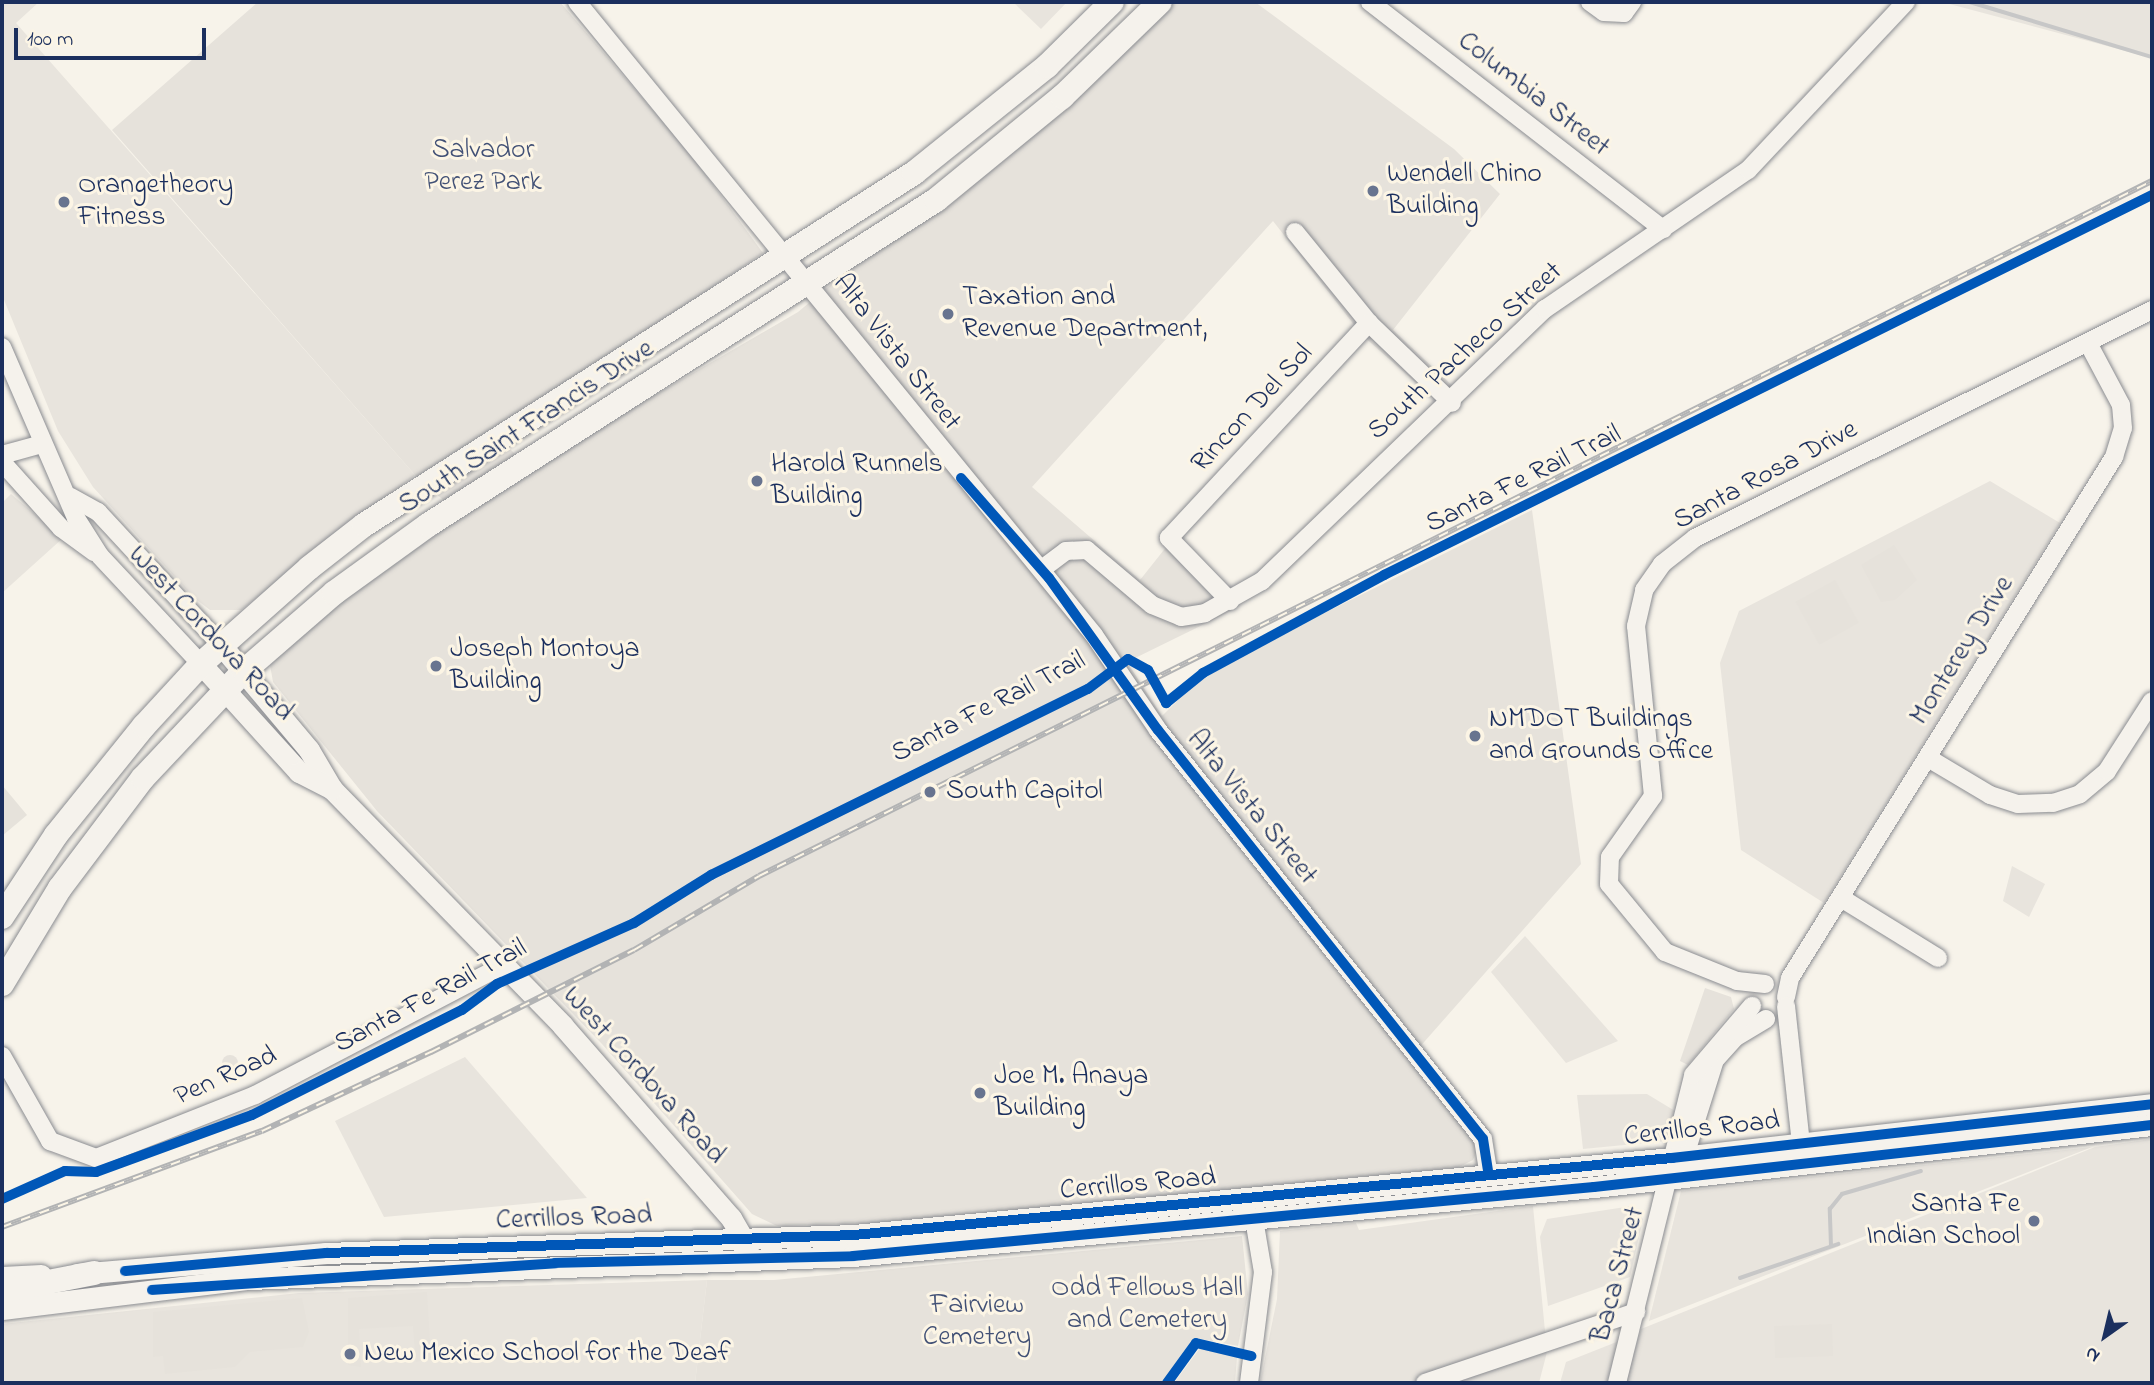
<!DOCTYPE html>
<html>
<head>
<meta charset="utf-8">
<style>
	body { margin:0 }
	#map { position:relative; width:2154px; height:1385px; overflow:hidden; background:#f7f3ea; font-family:"Indie Flower",sans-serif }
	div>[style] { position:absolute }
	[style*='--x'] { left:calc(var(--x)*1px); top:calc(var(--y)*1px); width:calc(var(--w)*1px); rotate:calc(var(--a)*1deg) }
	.built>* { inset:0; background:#e8e4dd }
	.green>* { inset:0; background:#e6e2db; transform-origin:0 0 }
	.round { border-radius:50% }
	.stream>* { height:3.5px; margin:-1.75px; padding:0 1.75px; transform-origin:1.75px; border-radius:1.75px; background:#c7c7c7 }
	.roads { filter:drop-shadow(0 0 2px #8a8c91) drop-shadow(0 0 2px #8a8c91) }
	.minor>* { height:18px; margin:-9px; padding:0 9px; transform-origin:9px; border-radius:9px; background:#f5f2ec }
	.major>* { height:21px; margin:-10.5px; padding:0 10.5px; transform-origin:10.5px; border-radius:10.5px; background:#f5f2ec }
	.highway>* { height:24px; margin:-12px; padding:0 12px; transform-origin:12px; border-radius:12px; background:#f5f2ec }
	.rail>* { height:6px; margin-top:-3px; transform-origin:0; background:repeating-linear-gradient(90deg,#fcf5e5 0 10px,#b2b3b4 0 20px); box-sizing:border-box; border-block:2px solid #b2b3b4 }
	.cycleway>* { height:10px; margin:-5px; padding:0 5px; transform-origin:5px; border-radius:5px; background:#0057b8 }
	.dots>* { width:19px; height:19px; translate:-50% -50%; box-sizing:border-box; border:4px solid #fcf5e5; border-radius:50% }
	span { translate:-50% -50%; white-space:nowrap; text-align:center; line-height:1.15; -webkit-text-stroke:6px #fcf5e5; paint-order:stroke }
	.street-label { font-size:28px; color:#1b2f5e }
	.park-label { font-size:28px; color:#425176 }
	.poi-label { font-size:28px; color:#1b2f5e }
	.left { translate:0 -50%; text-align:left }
	.right { translate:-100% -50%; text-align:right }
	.frame { position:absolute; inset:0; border:4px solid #1b2f5e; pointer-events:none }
	.north { position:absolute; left:2070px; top:1301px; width:70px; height:70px; -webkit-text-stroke:5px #fcf5e5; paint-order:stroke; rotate:214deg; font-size:19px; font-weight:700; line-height:28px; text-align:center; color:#1b2f5e }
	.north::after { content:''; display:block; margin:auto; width:24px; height:32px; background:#1b2f5e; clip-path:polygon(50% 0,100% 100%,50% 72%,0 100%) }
	.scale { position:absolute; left:14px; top:28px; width:192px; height:32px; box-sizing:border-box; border:4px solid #1b2f5e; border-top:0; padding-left:9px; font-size:21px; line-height:24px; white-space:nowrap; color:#1b2f5e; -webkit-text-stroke:5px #fcf5e5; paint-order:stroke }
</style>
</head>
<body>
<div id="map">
	<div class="built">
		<div style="clip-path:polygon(2px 2px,39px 2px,16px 23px,415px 475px,241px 610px,210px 610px,193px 597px,93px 487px,58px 431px,2px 295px)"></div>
		<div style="clip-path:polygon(1013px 2px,1067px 2px,1041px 29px)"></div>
		<div style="clip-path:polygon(1942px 2px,2152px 2px,2152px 58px)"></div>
		<div style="clip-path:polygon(1990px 481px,2060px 523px,1824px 903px,1741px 850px,1720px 663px,1739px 611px)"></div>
		<div style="clip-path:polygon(11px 494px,63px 538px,2px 593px,2px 503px)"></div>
		<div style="clip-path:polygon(2012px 866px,2045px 884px,2029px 917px,2003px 901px)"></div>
		<div style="clip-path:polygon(1525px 936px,1618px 1041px,1566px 1063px,1491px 972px)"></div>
		<div style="clip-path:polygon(465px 1057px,587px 1198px,384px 1217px,335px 1121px)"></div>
		<div style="clip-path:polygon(1647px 1094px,1675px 1111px,1666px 1141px,1583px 1149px,1577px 1095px)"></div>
		<div style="clip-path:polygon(2152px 1139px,2152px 1383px,1625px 1383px,1641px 1329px,2095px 1147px)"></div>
		<div style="clip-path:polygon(2092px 1147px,1649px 1321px,1681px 1191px)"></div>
		<div style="clip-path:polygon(1533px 1206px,1547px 1352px,1539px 1383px,1260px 1383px,1277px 1299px,1280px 1231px,1356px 1223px,1359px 1230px)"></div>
		<div style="clip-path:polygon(1632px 1206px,1643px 1219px,1630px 1277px,1548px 1306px,1540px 1237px,1547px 1219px)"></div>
		<div style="clip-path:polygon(707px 1280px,695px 1383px,2px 1383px,2px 1324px,299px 1293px)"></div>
		<div style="clip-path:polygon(1619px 1341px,1607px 1383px,1560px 1383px,1566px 1362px)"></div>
		<div style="clip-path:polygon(1200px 1348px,1237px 1357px,1235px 1383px,1174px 1383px)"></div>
	</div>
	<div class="green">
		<div style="clip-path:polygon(258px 2px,560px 2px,692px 156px,763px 253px,495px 434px,529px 468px,798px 312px,1171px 2px,1255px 2px,1454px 149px,1500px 194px,1393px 330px,1456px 389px,1440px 404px,1362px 335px,1273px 221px,1032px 487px,1140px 580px,1167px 546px,1235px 609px,1127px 662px,1162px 716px,1191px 687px,1246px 652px,1532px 510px,1581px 864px,1410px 1058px,1478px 1148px,1473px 1160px,1457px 1168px,872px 1223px,777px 1226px,752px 1214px,602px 1044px,377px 811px,273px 682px,270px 665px,281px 647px,458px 513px,415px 475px,112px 130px)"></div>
		<div style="clip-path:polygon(1894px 545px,1917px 580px,1895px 600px,1881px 602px,1861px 565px)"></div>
		<div style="left:1835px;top:580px;width:49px;height:45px;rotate:61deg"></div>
		<div style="clip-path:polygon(2px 785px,27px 815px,2px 836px)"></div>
		<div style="clip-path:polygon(1705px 988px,1731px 997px,1734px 1009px,1688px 1065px,1680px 1061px)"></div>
		<div class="round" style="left:222px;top:1055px;width:16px;height:16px"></div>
		<div style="clip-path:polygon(1242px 1236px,1248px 1294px,1238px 1346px,1196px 1338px,1162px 1383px,695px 1383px,707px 1280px,774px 1280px)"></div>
		<div style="clip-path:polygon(427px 1292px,431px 1358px,416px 1362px,413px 1326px,359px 1329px,361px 1367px,348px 1365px,348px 1298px)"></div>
		<div style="clip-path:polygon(302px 1298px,309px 1332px,303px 1347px,250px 1352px,235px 1367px,165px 1374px,163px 1356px,153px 1357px,153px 1312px)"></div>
		<div style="left:1832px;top:1324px;width:32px;height:58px;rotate:88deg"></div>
	</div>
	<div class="stream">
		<div style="--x:1970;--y:2;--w:190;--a:16.8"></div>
		<div style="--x:1831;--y:1246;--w:37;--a:-92"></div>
		<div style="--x:1830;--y:1209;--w:19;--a:-51"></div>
		<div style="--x:1842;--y:1194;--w:82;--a:-16.2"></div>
		<div style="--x:1740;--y:1278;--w:104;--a:-19.1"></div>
	</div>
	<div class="roads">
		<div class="minor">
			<div style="--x:577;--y:2;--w:817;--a:50.76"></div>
			<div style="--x:1094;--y:635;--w:115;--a:56"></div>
			<div style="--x:1158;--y:730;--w:522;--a:51.53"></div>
			<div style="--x:1483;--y:1139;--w:36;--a:81"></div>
			<div style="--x:1370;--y:2;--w:371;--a:37.8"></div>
			<div style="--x:1590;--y:2;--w:17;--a:36"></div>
			<div style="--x:1604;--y:12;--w:20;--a:3"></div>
			<div style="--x:1624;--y:13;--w:14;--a:-54"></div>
			<div style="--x:1295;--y:232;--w:117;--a:50.9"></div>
			<div style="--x:1369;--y:323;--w:115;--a:43.9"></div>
			<div style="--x:2;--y:347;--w:186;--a:66.6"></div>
			<div style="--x:76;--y:518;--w:45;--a:57.7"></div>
			<div style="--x:100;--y:556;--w:148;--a:46.9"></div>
			<div style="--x:2;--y:455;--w:41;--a:-15.4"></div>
			<div style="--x:2;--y:462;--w:89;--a:48.2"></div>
			<div style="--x:61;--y:528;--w:41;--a:36"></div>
			<div style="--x:71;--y:497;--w:31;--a:29"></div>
			<div style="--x:98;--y:512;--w:181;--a:47.2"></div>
			<div style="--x:1042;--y:569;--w:30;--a:-37"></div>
			<div style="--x:1066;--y:551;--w:21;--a:-3"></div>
			<div style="--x:1087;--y:550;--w:85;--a:40.2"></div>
			<div style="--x:1152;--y:605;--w:31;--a:22"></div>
			<div style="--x:1181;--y:617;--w:24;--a:-9"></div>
			<div style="--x:1205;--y:613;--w:65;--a:-29.3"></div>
			<div style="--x:1262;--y:581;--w:393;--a:-43.9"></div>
			<div style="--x:1545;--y:309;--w:246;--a:-34.4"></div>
			<div style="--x:1748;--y:170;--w:231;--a:-46.8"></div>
			<div style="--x:1230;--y:601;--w:88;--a:-134.1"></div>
			<div style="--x:1169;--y:538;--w:294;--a:-47.1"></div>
			<div style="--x:1928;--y:758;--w:72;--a:30.8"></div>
			<div style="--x:1990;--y:795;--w:29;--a:18"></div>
			<div style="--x:2018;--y:804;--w:35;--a:-2"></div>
			<div style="--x:2053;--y:803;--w:28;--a:-18"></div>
			<div style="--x:2080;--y:794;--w:35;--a:-40"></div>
			<div style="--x:2107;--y:771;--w:83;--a:-57.3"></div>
			<div style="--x:1841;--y:898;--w:114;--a:31.7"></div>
			<div style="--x:1765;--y:984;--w:28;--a:-174"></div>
			<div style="--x:1737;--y:981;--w:78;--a:-158.1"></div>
			<div style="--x:1665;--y:952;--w:88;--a:-129.5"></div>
			<div style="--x:1609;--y:884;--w:27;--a:-88"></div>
			<div style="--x:1610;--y:857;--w:75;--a:-54.8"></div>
			<div style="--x:1653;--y:796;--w:171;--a:-95.7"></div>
			<div style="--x:1636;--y:626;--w:37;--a:-77"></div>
			<div style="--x:1644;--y:590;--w:32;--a:-55"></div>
			<div style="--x:1662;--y:564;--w:42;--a:-38.2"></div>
			<div style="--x:1695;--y:538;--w:511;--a:-26.51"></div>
			<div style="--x:1786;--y:997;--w:19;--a:-78"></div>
			<div style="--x:1790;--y:978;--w:614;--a:-58.12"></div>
			<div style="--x:2114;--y:457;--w:30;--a:-73"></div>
			<div style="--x:2123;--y:428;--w:23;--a:-95"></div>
			<div style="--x:2121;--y:405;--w:70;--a:-118"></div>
			<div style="--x:1786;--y:1006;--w:139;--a:83.8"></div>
			<div style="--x:2;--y:1056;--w:98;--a:60.5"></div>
			<div style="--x:50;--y:1141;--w:49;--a:20.3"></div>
			<div style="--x:96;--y:1158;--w:171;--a:-21.6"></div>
			<div style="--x:255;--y:1095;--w:281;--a:-27.6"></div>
			<div style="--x:1682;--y:1165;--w:110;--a:-72.6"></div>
			<div style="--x:1715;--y:1060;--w:31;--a:-48"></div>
			<div style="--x:1736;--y:1037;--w:35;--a:-31"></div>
			<div style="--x:1234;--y:1199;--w:28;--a:45"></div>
			<div style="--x:1254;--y:1219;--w:54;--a:80.4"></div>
			<div style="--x:1263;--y:1272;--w:112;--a:97.2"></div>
			<div style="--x:1425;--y:1383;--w:223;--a:-18.6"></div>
			<div style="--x:1617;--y:1383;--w:317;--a:-76.1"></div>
			<div style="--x:1693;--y:1075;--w:91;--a:-49.5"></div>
		</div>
		<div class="major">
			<div style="--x:221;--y:645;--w:137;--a:50"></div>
			<div style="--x:309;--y:750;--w:45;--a:59.5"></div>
			<div style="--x:332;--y:789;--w:330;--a:45.7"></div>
			<div style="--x:562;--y:1025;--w:257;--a:48.8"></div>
			<div style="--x:731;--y:1218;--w:34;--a:60"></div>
			<div style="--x:201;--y:664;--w:146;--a:47.8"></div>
			<div style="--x:299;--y:772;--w:37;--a:27"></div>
			<div style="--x:77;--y:1274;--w:250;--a:-4.8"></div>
			<div style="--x:326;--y:1253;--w:528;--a:-1.95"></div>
			<div style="--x:854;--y:1235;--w:822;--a:-5.38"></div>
			<div style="--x:1672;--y:1158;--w:483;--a:-6.4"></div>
			<div style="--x:2;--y:1277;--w:39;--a:-3"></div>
			<div style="--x:2;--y:1309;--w:248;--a:-7"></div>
			<div style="--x:248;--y:1279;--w:605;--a:-2.18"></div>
			<div style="--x:853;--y:1256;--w:744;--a:-5.32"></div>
			<div style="--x:1594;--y:1187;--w:561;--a:-6.34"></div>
		</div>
		<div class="highway">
			<div style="--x:2;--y:917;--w:98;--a:-56.6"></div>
			<div style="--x:56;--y:835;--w:140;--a:-51.1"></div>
			<div style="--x:144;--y:726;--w:84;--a:-47.4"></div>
			<div style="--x:201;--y:664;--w:144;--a:-41.6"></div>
			<div style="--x:309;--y:568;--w:70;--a:-38"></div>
			<div style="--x:364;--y:525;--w:653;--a:-32.62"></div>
			<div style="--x:914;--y:173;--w:171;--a:-38.8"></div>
			<div style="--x:1047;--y:66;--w:91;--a:-44.6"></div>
			<div style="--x:2;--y:984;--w:112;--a:-58.9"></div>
			<div style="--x:60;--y:888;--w:138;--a:-53"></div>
			<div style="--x:143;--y:778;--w:147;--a:-46.7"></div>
			<div style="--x:244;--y:671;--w:119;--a:-40.9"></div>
			<div style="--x:334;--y:593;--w:116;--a:-35.9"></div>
			<div style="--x:428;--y:525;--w:603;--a:-32.61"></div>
			<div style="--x:936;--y:200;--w:163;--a:-39.3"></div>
			<div style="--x:1062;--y:97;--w:136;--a:-44.1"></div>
			<div style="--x:2;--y:1291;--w:94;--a:-11.1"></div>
		</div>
	</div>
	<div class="rail">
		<div style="--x:2;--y:1227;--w:277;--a:-20.3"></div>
		<div style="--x:262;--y:1131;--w:187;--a:-25.1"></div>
		<div style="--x:431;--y:1052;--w:227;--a:-26.7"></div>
		<div style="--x:634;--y:950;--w:145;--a:-30.6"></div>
		<div style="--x:759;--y:876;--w:1557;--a:-26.52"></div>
	</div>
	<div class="cycleway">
		<div style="--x:961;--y:478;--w:133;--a:48.7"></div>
		<div style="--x:1049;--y:578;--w:187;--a:54.4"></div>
		<div style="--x:1158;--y:730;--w:522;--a:51.53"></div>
		<div style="--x:1483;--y:1139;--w:36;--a:81"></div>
		<div style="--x:2;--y:1199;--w:69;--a:-24"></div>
		<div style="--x:65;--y:1171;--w:31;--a:2"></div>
		<div style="--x:96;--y:1172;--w:166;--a:-20.1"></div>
		<div style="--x:252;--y:1115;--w:235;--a:-26.6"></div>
		<div style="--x:462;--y:1010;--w:44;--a:-36.6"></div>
		<div style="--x:497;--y:984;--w:150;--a:-24"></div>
		<div style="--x:634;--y:923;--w:91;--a:-31.9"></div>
		<div style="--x:711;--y:875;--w:420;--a:-26.3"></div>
		<div style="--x:1088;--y:689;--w:50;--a:-36.9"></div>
		<div style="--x:1128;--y:659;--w:23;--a:29"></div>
		<div style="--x:1148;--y:670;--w:38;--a:61"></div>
		<div style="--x:1166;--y:703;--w:48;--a:-39"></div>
		<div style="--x:1203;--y:673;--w:206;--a:-28.4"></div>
		<div style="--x:1384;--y:575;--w:857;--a:-26.33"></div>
		<div style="--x:125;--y:1271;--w:202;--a:-5.1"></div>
		<div style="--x:326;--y:1253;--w:528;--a:-1.95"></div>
		<div style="--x:854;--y:1235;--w:822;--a:-5.38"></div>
		<div style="--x:1672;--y:1158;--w:483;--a:-6.4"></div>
		<div style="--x:152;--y:1290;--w:404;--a:-3.8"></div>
		<div style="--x:555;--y:1263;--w:298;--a:-1.3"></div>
		<div style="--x:853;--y:1256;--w:744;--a:-5.32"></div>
		<div style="--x:1594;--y:1187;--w:561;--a:-6.34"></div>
		<div style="--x:1167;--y:1383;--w:49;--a:-54.1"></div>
		<div style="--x:1196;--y:1343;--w:57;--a:13.3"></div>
	</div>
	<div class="dots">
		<div style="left:1373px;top:191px;background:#68748f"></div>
		<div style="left:64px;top:202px;background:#68748f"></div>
		<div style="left:948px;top:314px;background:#68748f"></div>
		<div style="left:757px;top:481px;background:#68748f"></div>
		<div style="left:436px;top:666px;background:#68748f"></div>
		<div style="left:1475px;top:736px;background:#68748f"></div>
		<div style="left:930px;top:792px;background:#68748f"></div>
		<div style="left:980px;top:1093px;background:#68748f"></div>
		<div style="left:2034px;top:1221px;background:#68748f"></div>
		<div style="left:350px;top:1354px;background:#68748f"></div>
	</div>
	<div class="street-label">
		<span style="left:1533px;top:95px;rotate:38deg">Columbia Street</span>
		<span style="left:1466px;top:352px;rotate:-42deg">South Pacheco Street</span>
		<span style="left:896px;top:353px;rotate:52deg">Alta Vista Street</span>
		<span style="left:1253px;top:409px;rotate:-47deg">Rincon Del Sol</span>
		<span style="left:527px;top:428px;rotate:-33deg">South Saint Francis Drive</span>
		<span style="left:1766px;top:476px;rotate:-28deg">Santa Rosa Drive</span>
		<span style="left:1524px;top:480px;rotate:-26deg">Santa Fe Rail Trail</span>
		<span style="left:210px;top:634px;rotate:47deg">West Cordova Road</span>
		<span style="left:1963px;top:651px;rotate:-58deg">Monterey Drive</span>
		<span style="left:989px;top:708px;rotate:-27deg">Santa Fe Rail Trail</span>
		<span style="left:1251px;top:808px;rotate:51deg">Alta Vista Street</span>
		<span style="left:431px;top:997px;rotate:-28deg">Santa Fe Rail Trail</span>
		<span style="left:643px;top:1076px;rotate:48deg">West Cordova Road</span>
		<span style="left:226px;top:1077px;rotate:-24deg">Pen Road</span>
		<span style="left:1702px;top:1130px;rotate:-6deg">Cerrillos Road</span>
		<span style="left:1138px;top:1185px;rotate:-5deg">Cerrillos Road</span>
		<span style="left:574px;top:1219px;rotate:-2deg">Cerrillos Road</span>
		<span style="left:1619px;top:1275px;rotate:-75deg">Baca Street</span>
	</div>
	<div class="park-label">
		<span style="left:483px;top:167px">Salvador<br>Perez Park</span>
		<span style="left:1147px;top:1305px">Odd Fellows Hall<br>and Cemetery</span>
		<span style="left:977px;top:1322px">Fairview<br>Cemetery</span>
	</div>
	<div class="poi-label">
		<span class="left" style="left:1387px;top:191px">Wendell Chino<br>Building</span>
		<span class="left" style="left:78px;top:202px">Orangetheory<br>Fitness</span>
		<span class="left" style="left:962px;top:314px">Taxation and<br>Revenue Department,</span>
		<span class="left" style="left:771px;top:481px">Harold Runnels<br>Building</span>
		<span class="left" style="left:450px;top:666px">Joseph Montoya<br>Building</span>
		<span class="left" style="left:1489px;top:736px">NMDOT Buildings<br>and Grounds Office</span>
		<span class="left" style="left:946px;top:792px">South Capitol</span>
		<span class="left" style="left:994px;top:1093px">Joe M. Anaya<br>Building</span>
		<span class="right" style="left:2020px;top:1221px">Santa Fe<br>Indian School</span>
		<span class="left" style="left:364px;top:1354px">New Mexico School for the Deaf</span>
	</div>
	<div class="frame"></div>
	<div class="north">N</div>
	<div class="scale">100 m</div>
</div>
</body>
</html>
